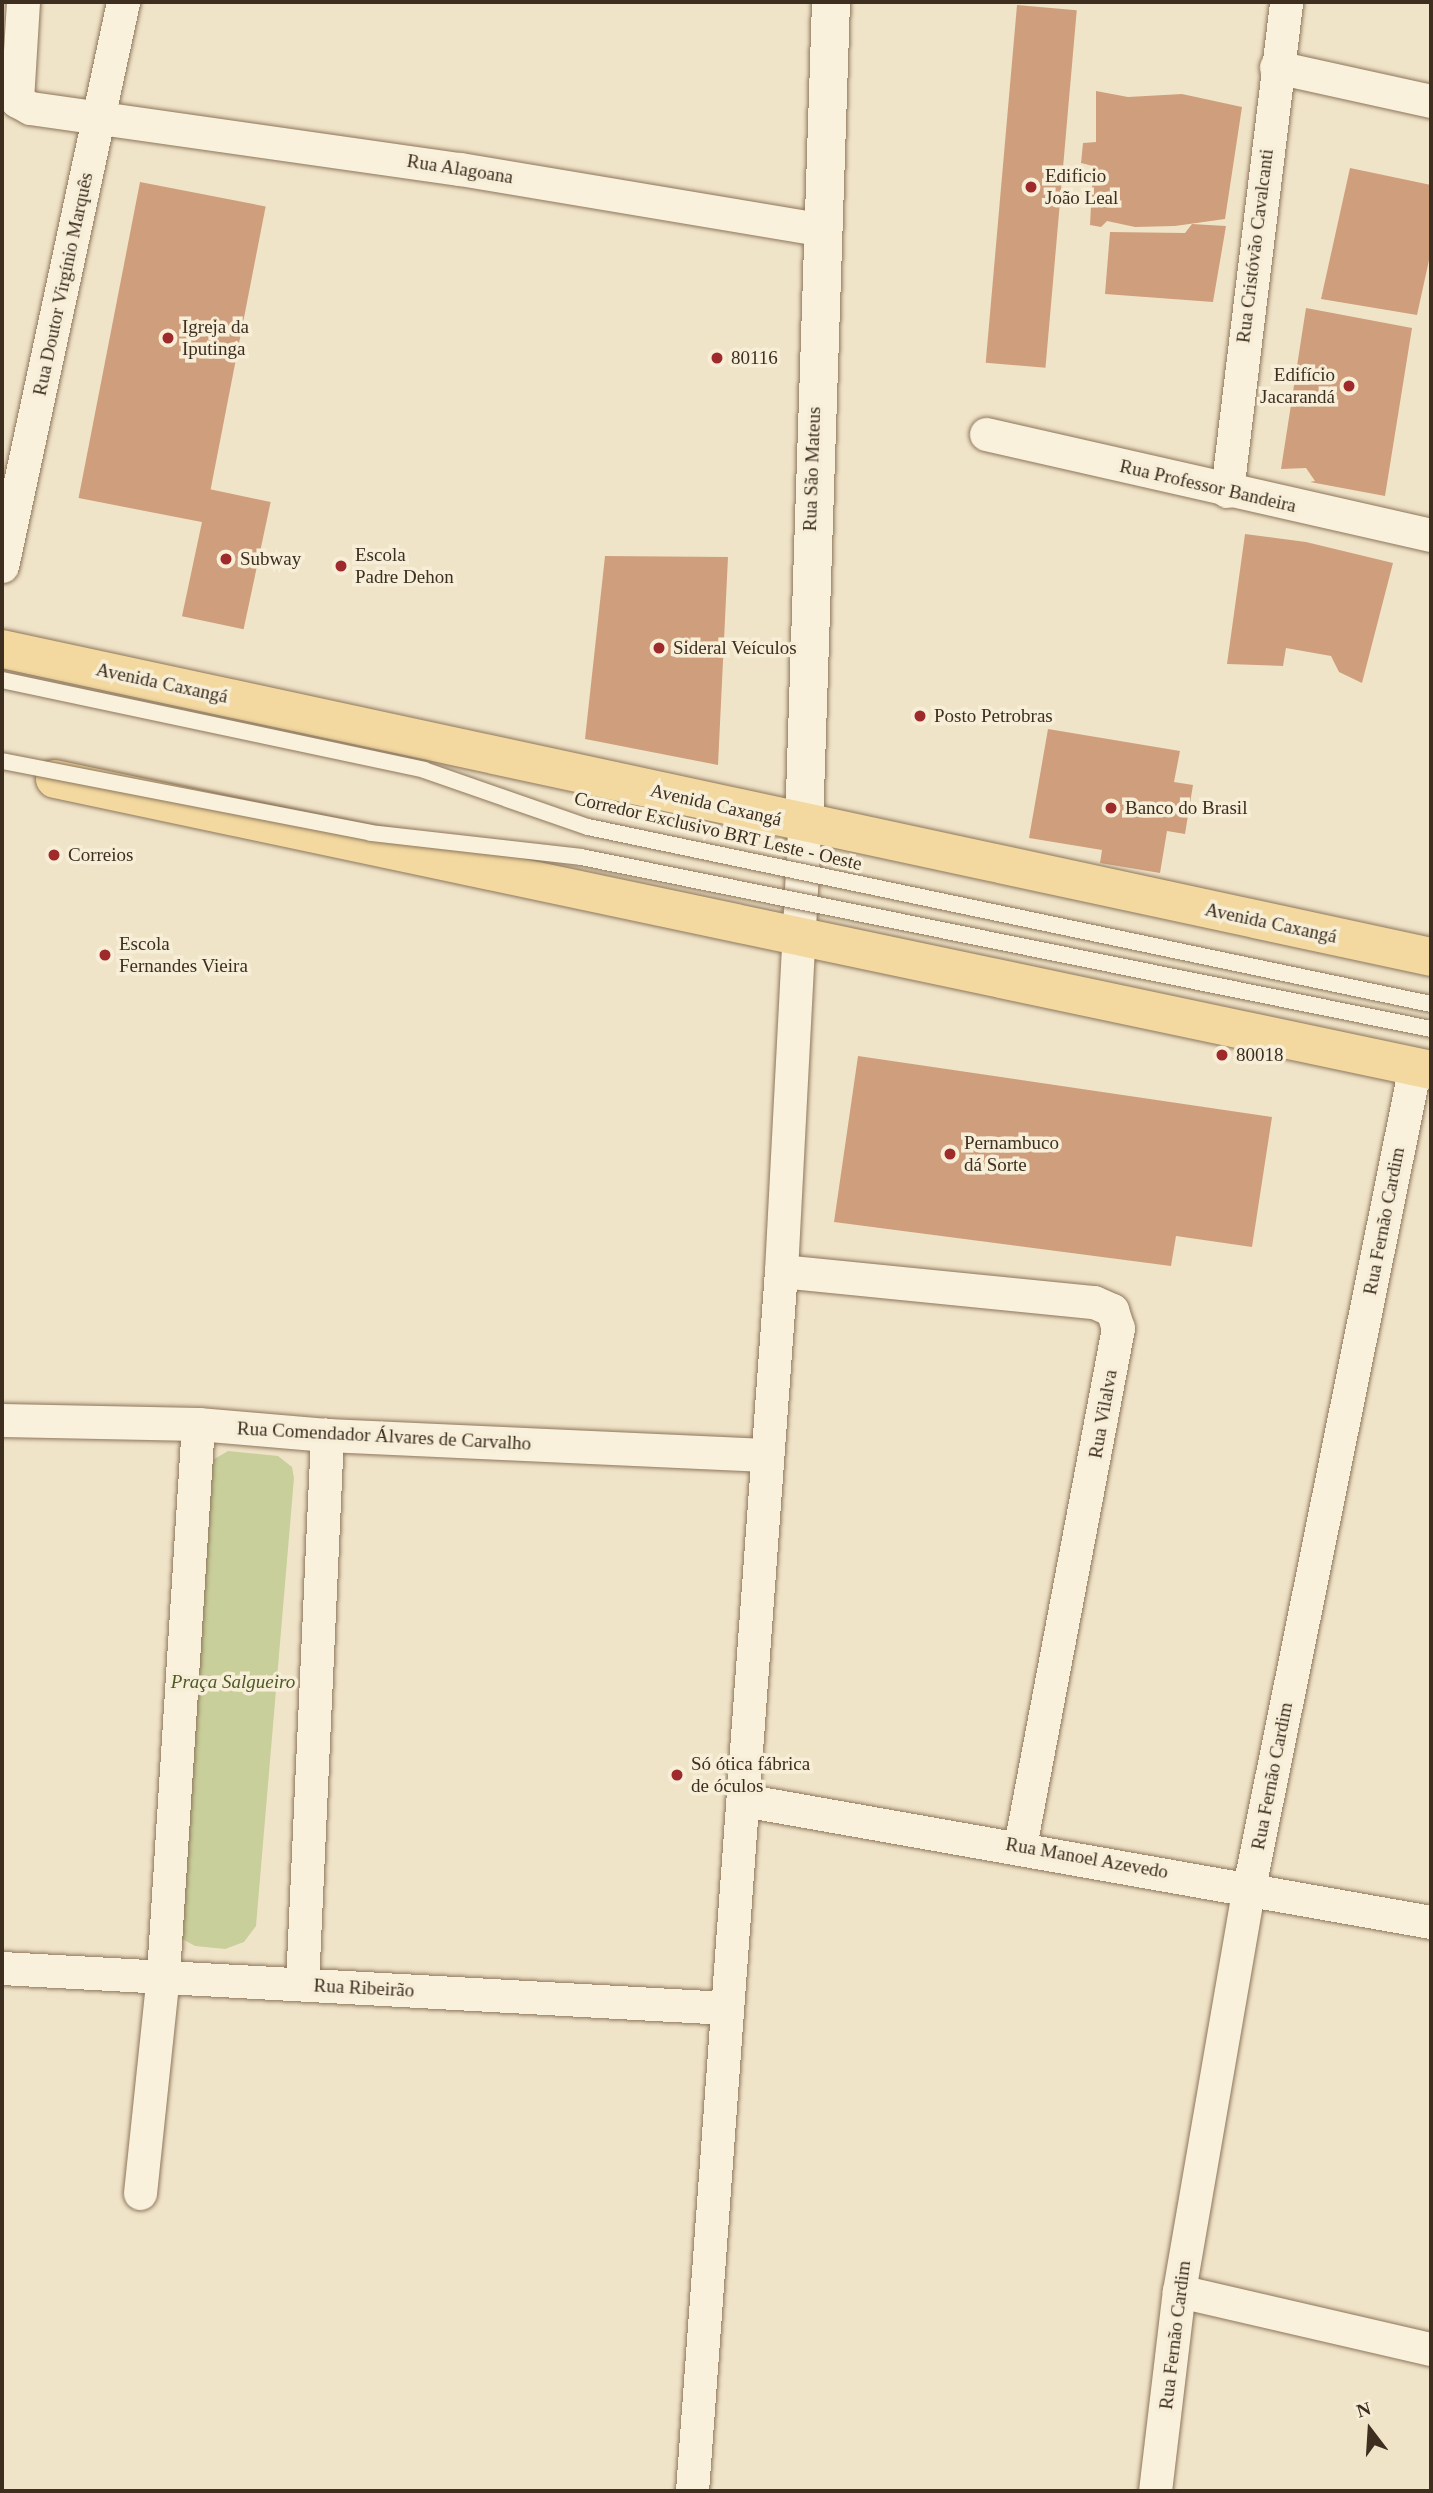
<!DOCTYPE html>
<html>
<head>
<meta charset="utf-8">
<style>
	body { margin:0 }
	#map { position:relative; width:1433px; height:2493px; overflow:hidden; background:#f0e4c8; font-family:Georgia,serif }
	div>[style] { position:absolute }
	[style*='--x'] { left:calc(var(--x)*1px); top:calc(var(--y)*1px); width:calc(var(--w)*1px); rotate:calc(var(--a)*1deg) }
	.green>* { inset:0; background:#c9cf9b }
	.building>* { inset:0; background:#cf9f7d; transform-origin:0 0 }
	.roads { filter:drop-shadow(0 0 2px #8d765c) drop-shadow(0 0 2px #8d765c) }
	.minor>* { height:33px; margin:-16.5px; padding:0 16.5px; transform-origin:16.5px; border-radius:16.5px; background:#faf1dc }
	.tertiary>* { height:38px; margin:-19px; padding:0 19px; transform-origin:19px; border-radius:19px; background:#faf1dc }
	.primary>* { height:38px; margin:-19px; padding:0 19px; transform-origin:19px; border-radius:19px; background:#f3d9a0 }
	.bridges { filter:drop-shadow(0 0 2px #8d765c) drop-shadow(0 0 2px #8d765c) }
	.service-bridge>* { height:16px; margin:-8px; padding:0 8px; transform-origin:8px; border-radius:8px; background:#faf1dc }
	.dots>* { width:19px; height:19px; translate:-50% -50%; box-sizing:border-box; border:4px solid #f7eed8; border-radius:50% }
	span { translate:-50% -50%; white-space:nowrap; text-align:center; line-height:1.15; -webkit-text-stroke:7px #f7eed8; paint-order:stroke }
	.street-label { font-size:19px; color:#3d2e20 }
	.poi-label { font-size:19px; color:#3d2e20 }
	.left { translate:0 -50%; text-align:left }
	.right { translate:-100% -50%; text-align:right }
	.park-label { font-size:19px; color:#4d5a26; font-style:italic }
	.frame { position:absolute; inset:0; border:4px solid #3d2e20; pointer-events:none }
	.north { position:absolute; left:1335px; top:2395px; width:70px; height:70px; -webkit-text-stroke:5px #f7eed8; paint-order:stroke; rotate:343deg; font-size:19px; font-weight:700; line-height:28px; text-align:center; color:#3d2e20 }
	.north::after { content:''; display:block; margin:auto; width:24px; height:32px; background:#3d2e20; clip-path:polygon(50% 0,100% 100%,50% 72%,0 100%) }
</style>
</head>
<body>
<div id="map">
	<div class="green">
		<div style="clip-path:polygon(228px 1451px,278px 1456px,292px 1467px,294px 1478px,256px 1926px,244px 1942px,225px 1949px,195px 1946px,175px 1935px,211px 1461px)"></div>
	</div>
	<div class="building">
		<div style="left:1017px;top:5px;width:60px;height:359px;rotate:5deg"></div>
		<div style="clip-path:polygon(1096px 91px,1128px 97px,1182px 94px,1242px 107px,1225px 219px,1175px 226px,1135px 227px,1107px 221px,1101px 227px,1090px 225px,1093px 166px,1081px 163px,1083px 143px,1096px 142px)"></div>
		<div style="clip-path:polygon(1350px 168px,1431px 185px,1431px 251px,1417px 315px,1321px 299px)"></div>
		<div style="left:140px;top:182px;width:128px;height:322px;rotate:11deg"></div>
		<div style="clip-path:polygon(1192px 224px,1226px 226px,1213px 302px,1105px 294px,1110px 232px,1185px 233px)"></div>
		<div style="clip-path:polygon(1306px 308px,1412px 328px,1385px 496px,1310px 482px,1315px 481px,1306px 468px,1281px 469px)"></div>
		<div style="left:209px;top:489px;width:63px;height:130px;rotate:12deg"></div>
		<div style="clip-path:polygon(1245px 534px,1306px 542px,1393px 563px,1362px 683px,1339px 672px,1331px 656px,1286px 648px,1283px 666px,1227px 664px)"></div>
		<div style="clip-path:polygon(605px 556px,728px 557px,718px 765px,585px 739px)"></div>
		<div style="clip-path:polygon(1048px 729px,1180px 751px,1174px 782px,1193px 785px,1185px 834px,1167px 831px,1160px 873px,1100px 863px,1102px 850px,1029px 838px)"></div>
		<div style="clip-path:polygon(858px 1056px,1272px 1117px,1252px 1247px,1176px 1236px,1171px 1266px,834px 1222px)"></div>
	</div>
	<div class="roads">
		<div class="minor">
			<div style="--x:23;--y:2;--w:99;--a:93.5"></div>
			<div style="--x:17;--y:101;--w:15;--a:28"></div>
			<div style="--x:30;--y:108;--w:434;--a:8.1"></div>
			<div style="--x:460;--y:169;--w:365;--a:9.5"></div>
			<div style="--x:1276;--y:67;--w:159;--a:12.4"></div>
			<div style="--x:986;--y:434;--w:456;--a:12.8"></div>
			<div style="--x:1227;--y:491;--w:493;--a:-83.1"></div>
			<div style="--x:2;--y:566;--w:577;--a:-77.89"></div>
			<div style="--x:781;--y:1271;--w:315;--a:5.7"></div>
			<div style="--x:1094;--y:1302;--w:20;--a:24"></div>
			<div style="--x:1112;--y:1310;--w:19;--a:72"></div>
			<div style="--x:1118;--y:1328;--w:527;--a:100.71"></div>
			<div style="--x:2;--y:1420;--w:196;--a:1.2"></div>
			<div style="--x:198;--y:1424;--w:129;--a:4.9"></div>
			<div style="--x:327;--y:1435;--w:439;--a:2.6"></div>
			<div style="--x:743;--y:1800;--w:699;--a:10.06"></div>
			<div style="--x:2;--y:1968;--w:726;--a:3.16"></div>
			<div style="--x:302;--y:1984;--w:550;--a:-87.39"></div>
			<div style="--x:140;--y:2193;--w:220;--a:-84"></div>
			<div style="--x:163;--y:1974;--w:551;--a:-86.36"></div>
			<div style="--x:1179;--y:2291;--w:259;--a:13"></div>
			<div style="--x:692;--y:2491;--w:1223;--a:-85.83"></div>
			<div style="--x:781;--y:1271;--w:447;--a:-87"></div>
			<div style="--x:1155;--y:2491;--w:201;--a:-83.2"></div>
			<div style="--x:1179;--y:2291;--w:410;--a:-80.2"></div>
			<div style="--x:1249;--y:1887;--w:838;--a:-78.57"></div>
		</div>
		<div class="tertiary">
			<div style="--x:804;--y:825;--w:823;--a:-88.12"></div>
		</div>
		<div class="primary">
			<div style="--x:2;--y:649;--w:1462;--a:12.16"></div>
			<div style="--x:55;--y:779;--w:1406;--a:11.94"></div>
		</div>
	</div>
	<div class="bridges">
		<div class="service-bridge">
			<div style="--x:2;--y:680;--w:431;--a:12"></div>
			<div style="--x:424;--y:770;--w:174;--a:19.2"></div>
			<div style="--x:588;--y:827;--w:861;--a:11.86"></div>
			<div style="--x:2;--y:761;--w:376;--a:11"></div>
			<div style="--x:371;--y:833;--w:211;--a:6.5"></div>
			<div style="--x:581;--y:857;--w:867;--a:11.44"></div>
		</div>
	</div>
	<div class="dots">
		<div style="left:1031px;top:187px;background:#9e2a2b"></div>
		<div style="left:168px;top:338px;background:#9e2a2b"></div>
		<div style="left:717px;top:358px;background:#9e2a2b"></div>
		<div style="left:1349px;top:386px;background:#9e2a2b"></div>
		<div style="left:226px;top:559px;background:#9e2a2b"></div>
		<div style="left:341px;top:566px;background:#9e2a2b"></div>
		<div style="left:659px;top:648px;background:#9e2a2b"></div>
		<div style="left:920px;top:716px;background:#9e2a2b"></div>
		<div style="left:1111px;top:808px;background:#9e2a2b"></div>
		<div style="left:54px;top:855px;background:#9e2a2b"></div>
		<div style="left:105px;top:955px;background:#9e2a2b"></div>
		<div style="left:1222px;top:1055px;background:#9e2a2b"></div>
		<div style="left:950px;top:1154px;background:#9e2a2b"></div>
		<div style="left:677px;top:1775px;background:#9e2a2b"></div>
	</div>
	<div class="street-label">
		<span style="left:460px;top:169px;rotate:9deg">Rua Alagoana</span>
		<span style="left:1255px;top:246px;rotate:-83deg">Rua Cristóvão Cavalcanti</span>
		<span style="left:63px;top:284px;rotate:-78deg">Rua Doutor Virgínio Marquês</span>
		<span style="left:812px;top:469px;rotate:-88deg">Rua São Mateus</span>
		<span style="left:1208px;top:486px;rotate:13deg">Rua Professor Bandeira</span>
		<span style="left:162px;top:683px;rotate:12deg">Avenida Caxangá</span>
		<span style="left:716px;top:805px;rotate:13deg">Avenida Caxangá</span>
		<span style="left:718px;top:831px;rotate:13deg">Corredor Exclusivo BRT Leste - Oeste</span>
		<span style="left:1271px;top:923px;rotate:12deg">Avenida Caxangá</span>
		<span style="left:1384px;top:1221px;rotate:-79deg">Rua Fernão Cardim</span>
		<span style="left:1103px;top:1414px;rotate:-80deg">Rua Vilalva</span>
		<span style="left:384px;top:1436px;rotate:3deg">Rua Comendador Álvares de Carvalho</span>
		<span style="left:1272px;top:1776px;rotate:-79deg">Rua Fernão Cardim</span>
		<span style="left:1087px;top:1858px;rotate:10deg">Rua Manoel Azevedo</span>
		<span style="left:364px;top:1988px;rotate:3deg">Rua Ribeirão</span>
		<span style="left:1175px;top:2335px;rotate:-83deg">Rua Fernão Cardim</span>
	</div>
	<div class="poi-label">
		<span class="left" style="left:1045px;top:187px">Edificio<br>João Leal</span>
		<span class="left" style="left:182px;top:338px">Igreja da<br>Iputinga</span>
		<span class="left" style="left:731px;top:358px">80116</span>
		<span class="right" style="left:1335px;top:386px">Edifício<br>Jacarandá</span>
		<span class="left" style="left:355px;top:566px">Escola<br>Padre Dehon</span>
		<span class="left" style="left:240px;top:559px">Subway</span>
		<span class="left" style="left:673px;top:648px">Sideral Veículos</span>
		<span class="left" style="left:934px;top:716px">Posto Petrobras</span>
		<span class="left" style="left:1125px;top:808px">Banco do Brasil</span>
		<span class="left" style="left:68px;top:855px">Correios</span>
		<span class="left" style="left:119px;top:955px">Escola<br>Fernandes Vieira</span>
		<span class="left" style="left:1236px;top:1055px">80018</span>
		<span class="left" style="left:964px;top:1154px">Pernambuco<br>dá Sorte</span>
		<span class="left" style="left:691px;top:1775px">Só ótica fábrica<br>de óculos</span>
	</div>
	<div class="park-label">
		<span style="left:233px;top:1682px">Praça Salgueiro</span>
	</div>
	<div class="frame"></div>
	<div class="north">N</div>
</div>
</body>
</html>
